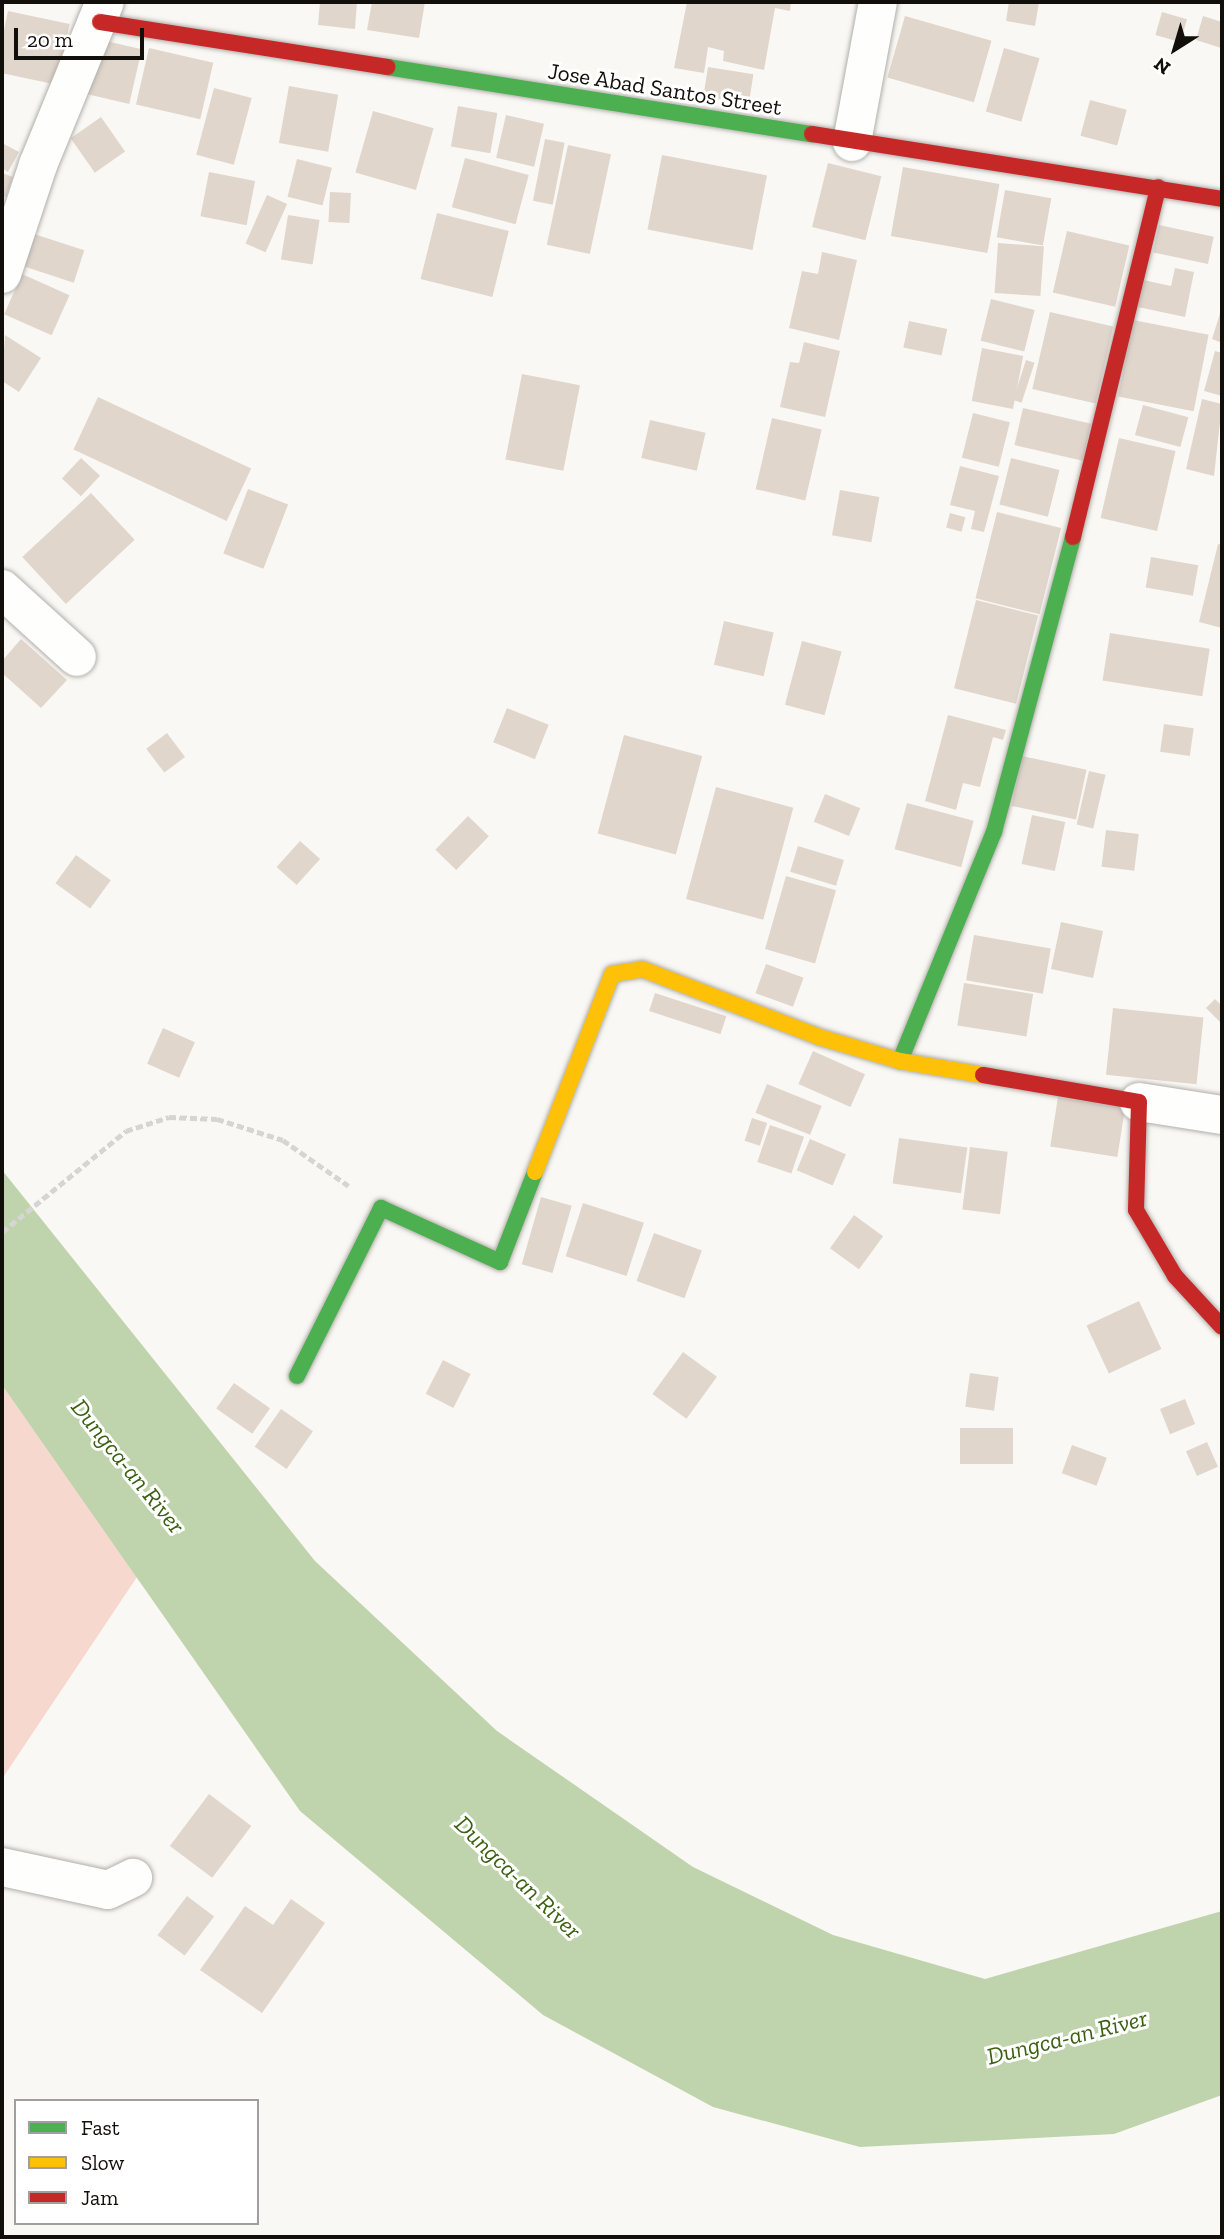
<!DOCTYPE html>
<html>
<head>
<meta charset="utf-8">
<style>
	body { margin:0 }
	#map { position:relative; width:1224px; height:2239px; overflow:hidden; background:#faf8f4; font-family:"Zilla Slab",serif }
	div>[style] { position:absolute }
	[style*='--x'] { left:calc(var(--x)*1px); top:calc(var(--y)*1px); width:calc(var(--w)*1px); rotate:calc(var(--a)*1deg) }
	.green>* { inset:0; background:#f6d8ce }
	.water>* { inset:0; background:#bfd4ad }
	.building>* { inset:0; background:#e1d6cc; transform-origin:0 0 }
	.path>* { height:4.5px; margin-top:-2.25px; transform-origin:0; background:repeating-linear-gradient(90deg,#d6d5d4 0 7px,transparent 0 10.5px) }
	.roads { filter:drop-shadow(0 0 2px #b1afab) drop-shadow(0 0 2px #b1afab) }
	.street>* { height:38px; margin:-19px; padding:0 19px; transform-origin:19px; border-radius:19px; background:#fefefd }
	.fast>* { height:16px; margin:-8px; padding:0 8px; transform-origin:8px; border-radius:8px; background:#4caf50 }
	.slow>* { height:16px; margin:-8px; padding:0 8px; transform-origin:8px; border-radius:8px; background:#ffc107 }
	.jam>* { height:16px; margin:-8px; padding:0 8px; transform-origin:8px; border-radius:8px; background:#c62828 }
	span { translate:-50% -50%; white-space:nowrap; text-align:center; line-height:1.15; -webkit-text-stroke:6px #fff; paint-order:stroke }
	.street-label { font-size:23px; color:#120f0a }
	.water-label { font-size:24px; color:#3b6012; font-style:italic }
	.frame { position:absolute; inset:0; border:4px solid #120f0a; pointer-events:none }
	.legend { position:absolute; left:14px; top:2099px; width:245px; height:126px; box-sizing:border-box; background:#fff; border:2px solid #a09f9d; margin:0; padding:9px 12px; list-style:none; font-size:21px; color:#120f0a }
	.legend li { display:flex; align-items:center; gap:14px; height:35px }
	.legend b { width:35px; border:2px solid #a09f9d }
	.north { position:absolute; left:1140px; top:14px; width:70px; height:70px; -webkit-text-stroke:5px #fff; paint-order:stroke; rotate:217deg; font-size:19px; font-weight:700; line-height:28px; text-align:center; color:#120f0a }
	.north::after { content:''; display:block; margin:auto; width:24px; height:32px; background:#120f0a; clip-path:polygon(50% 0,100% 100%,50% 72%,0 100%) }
	.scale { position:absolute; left:14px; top:28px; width:130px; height:32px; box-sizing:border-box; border:4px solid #120f0a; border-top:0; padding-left:9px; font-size:21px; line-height:24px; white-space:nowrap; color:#120f0a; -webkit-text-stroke:5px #fff; paint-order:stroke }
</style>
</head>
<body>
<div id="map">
	<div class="green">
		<div style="clip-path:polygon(2px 1385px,137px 1577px,2px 1779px)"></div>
	</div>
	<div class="water">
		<div style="clip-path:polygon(2px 1170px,315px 1561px,497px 1731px,693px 1867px,833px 1935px,985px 1979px,1222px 1911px,1222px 2095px,1114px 2134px,860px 2147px,713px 2107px,543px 2015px,300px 1811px,2px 1385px)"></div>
	</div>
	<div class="building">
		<div style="clip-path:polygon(320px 2px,357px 2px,355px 29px,318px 25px)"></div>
		<div style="clip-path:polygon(372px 2px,425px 2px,419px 38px,367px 30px)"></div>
		<div style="clip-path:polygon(687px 2px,791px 2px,790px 11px,775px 8px,764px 70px,723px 61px,724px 51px,708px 47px,704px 73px,674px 68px)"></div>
		<div style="clip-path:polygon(1009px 2px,1039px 2px,1035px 26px,1006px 21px)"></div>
		<div style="left:8px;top:11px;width:63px;height:62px;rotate:12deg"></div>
		<div style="left:1162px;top:12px;width:26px;height:24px;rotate:16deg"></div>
		<div style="left:905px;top:16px;width:90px;height:64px;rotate:16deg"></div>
		<div style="clip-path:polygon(1203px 16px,1222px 22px,1221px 48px,1196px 40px)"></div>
		<div style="left:97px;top:39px;width:46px;height:56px;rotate:13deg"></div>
		<div style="left:149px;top:48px;width:66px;height:58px;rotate:13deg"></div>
		<div style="left:1004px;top:48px;width:37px;height:66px;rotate:16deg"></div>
		<div style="left:708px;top:67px;width:46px;height:30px;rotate:9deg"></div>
		<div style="left:289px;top:86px;width:50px;height:58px;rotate:10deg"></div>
		<div style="left:214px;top:88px;width:39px;height:69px;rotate:15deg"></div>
		<div style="left:1090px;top:100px;width:38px;height:37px;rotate:15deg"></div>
		<div style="left:458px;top:106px;width:40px;height:41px;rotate:10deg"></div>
		<div style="left:373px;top:111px;width:63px;height:64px;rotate:16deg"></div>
		<div style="left:506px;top:115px;width:39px;height:44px;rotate:13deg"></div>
		<div style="left:101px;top:117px;width:42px;height:37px;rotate:55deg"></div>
		<div style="left:545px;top:139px;width:20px;height:63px;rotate:11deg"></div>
		<div style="clip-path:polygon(2px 143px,19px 152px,8px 172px,2px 168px)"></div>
		<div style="left:568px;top:145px;width:44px;height:102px;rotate:12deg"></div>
		<div style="left:662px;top:155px;width:107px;height:76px;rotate:11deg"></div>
		<div style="left:465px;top:158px;width:66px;height:51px;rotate:15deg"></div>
		<div style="left:297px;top:159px;width:36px;height:39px;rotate:14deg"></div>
		<div style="left:828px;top:163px;width:55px;height:66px;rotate:14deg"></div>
		<div style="left:903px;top:167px;width:98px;height:70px;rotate:10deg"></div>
		<div style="left:209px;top:172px;width:47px;height:45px;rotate:11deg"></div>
		<div style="clip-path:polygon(2px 173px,13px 177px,6px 197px,2px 196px)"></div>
		<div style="left:1005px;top:190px;width:47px;height:48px;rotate:10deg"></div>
		<div style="left:330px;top:192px;width:21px;height:30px;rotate:3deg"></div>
		<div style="left:267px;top:195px;width:22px;height:53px;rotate:24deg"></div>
		<div style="left:437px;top:213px;width:74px;height:68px;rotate:14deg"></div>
		<div style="left:288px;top:215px;width:32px;height:45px;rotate:9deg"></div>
		<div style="left:1159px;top:225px;width:56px;height:28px;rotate:12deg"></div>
		<div style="left:1067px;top:231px;width:64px;height:63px;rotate:13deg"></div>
		<div style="left:31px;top:233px;width:56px;height:34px;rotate:18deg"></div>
		<div style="left:998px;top:243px;width:46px;height:50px;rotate:4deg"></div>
		<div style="clip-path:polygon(822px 252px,857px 260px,839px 340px,789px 328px,802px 271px,818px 274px)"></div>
		<div style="clip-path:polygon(1175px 268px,1194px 272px,1185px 317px,1138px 307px,1143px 280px,1171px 286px)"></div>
		<div style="left:22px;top:274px;width:52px;height:44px;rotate:24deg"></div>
		<div style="left:991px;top:299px;width:45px;height:43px;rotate:14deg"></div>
		<div style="clip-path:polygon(1222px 307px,1222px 343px,1212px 339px)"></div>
		<div style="left:1050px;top:312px;width:65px;height:79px;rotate:13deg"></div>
		<div style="left:1133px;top:320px;width:77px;height:78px;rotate:11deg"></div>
		<div style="left:909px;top:321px;width:39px;height:27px;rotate:12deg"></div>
		<div style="clip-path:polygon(5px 335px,41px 358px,19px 392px,2px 381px)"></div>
		<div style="clip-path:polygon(804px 342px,840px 351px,825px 417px,780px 407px,790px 362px,799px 363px)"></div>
		<div style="left:982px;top:348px;width:42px;height:54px;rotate:11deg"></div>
		<div style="clip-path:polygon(1215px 351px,1222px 353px,1222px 396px,1204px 391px)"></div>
		<div style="left:1026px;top:360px;width:9px;height:42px;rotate:18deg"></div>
		<div style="left:522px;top:374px;width:59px;height:87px;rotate:11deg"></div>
		<div style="left:98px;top:397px;width:169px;height:58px;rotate:25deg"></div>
		<div style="clip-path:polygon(1202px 399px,1222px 404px,1214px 476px,1186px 469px)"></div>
		<div style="left:1143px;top:405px;width:47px;height:31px;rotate:15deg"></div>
		<div style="left:1023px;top:408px;width:70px;height:38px;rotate:13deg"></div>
		<div style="left:973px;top:413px;width:38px;height:46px;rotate:14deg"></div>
		<div style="left:772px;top:418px;width:51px;height:73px;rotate:13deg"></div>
		<div style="left:650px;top:420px;width:57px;height:39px;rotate:13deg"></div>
		<div style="left:1119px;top:438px;width:58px;height:82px;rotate:13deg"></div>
		<div style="left:81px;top:458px;width:26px;height:28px;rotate:43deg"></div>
		<div style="left:1011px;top:458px;width:50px;height:48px;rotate:14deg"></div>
		<div style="clip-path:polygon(960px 466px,999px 476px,984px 532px,971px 529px,975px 511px,950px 505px)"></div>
		<div style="left:248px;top:489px;width:43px;height:69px;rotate:21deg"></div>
		<div style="left:840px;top:490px;width:40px;height:46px;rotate:10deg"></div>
		<div style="left:91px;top:493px;width:64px;height:94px;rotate:47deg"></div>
		<div style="left:997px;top:512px;width:66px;height:89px;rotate:14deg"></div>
		<div style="left:950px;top:513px;width:16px;height:15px;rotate:15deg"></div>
		<div style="clip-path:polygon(1218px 544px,1222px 545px,1222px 628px,1199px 622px)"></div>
		<div style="left:1151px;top:557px;width:48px;height:31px;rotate:10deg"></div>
		<div style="left:976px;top:600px;width:64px;height:91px;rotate:14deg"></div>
		<div style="left:724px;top:621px;width:51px;height:45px;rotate:13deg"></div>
		<div style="left:1110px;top:633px;width:101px;height:48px;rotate:9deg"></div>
		<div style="clip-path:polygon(21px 639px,67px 680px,41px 708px,2px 673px,2px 661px)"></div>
		<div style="left:802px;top:641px;width:41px;height:66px;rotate:15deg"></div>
		<div style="left:507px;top:708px;width:45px;height:37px;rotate:22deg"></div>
		<div style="clip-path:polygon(948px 715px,1006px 730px,1003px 740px,993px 737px,980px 787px,963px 783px,956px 810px,925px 801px)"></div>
		<div style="left:1164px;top:724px;width:30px;height:28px;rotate:8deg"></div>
		<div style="left:167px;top:733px;width:30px;height:26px;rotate:53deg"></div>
		<div style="left:624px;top:735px;width:81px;height:102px;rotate:15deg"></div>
		<div style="left:1022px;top:756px;width:66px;height:51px;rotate:12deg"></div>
		<div style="left:1089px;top:771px;width:17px;height:55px;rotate:13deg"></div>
		<div style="left:716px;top:787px;width:80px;height:116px;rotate:15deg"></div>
		<div style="left:825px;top:794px;width:38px;height:30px;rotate:22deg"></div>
		<div style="left:907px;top:803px;width:69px;height:48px;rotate:15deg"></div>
		<div style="left:1032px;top:815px;width:34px;height:50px;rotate:12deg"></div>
		<div style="left:468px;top:816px;width:29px;height:47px;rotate:44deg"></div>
		<div style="left:1106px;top:830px;width:33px;height:37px;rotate:7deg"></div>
		<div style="left:300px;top:841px;width:27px;height:35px;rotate:42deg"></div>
		<div style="left:798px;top:846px;width:48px;height:27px;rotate:17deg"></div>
		<div style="left:76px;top:855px;width:43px;height:35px;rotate:36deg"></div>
		<div style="left:786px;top:876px;width:52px;height:76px;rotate:16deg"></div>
		<div style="left:1061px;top:922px;width:43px;height:48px;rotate:12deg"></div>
		<div style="left:974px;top:935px;width:78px;height:46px;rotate:10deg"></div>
		<div style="left:766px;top:964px;width:40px;height:31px;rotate:20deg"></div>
		<div style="left:964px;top:983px;width:70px;height:43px;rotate:9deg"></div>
		<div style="left:655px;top:993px;width:75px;height:19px;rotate:18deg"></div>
		<div style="clip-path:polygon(1215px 999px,1222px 1006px,1222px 1024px,1206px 1008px)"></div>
		<div style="left:1113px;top:1008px;width:91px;height:67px;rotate:6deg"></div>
		<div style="left:163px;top:1028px;width:35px;height:39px;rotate:24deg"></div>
		<div style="left:813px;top:1051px;width:57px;height:36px;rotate:24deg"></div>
		<div style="left:767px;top:1084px;width:59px;height:31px;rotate:22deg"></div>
		<div style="left:1058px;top:1097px;width:68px;height:50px;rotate:9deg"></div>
		<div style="left:752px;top:1118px;width:16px;height:24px;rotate:18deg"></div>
		<div style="left:770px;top:1125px;width:36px;height:39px;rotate:19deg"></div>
		<div style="left:899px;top:1138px;width:69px;height:46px;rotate:8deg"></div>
		<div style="left:810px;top:1139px;width:39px;height:34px;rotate:23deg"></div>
		<div style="left:970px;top:1147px;width:38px;height:63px;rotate:7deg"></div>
		<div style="left:541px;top:1197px;width:32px;height:70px;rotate:16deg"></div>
		<div style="left:583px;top:1203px;width:64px;height:56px;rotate:18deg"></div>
		<div style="left:854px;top:1215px;width:36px;height:41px;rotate:36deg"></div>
		<div style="left:654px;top:1233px;width:51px;height:51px;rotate:20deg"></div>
		<div style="left:1139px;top:1301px;width:53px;height:58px;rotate:65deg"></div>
		<div style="left:683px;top:1352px;width:42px;height:52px;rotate:36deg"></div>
		<div style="left:443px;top:1360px;width:31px;height:38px;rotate:27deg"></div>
		<div style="left:970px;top:1373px;width:29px;height:34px;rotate:8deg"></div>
		<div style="left:234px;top:1383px;width:44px;height:31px;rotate:35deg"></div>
		<div style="left:1185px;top:1399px;width:27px;height:27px;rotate:68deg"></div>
		<div style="left:281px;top:1409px;width:39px;height:46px;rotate:35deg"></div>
		<div style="left:960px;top:1428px;width:53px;height:36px"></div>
		<div style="left:1207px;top:1442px;width:27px;height:23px;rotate:66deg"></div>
		<div style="left:1072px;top:1445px;width:37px;height:30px;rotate:20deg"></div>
		<div style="left:209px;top:1794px;width:53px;height:65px;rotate:37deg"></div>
		<div style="left:187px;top:1896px;width:34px;height:49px;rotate:37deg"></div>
		<div style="clip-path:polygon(291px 1899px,325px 1923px,262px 2013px,200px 1970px,245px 1906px,273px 1925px)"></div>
	</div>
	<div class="path">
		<div style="--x:2;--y:1232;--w:160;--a:-39.2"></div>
		<div style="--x:126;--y:1131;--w:45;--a:-18"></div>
		<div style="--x:169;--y:1117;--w:48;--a:2.4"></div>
		<div style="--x:217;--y:1119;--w:69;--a:17.7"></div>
		<div style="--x:283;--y:1140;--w:80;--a:34.9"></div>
	</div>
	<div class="roads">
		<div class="street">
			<div style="--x:852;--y:142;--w:142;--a:-79.5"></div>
			<div style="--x:2;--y:274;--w:115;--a:-71.7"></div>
			<div style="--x:38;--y:165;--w:176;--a:-67.7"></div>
			<div style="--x:2;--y:589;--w:101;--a:42.2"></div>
			<div style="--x:1139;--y:1102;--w:84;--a:8.9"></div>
			<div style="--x:2;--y:1867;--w:108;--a:12.2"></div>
			<div style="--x:108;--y:1890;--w:28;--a:-26"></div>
		</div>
		<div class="fast">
			<div style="--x:387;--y:67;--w:430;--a:9"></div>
			<div style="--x:900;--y:1061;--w:248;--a:-67.7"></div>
			<div style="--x:994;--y:832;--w:305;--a:-75"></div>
			<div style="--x:297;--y:1376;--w:188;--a:-63.4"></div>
			<div style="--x:381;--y:1208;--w:131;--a:24.4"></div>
			<div style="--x:500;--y:1262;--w:97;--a:-68.7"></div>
		</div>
		<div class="slow">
			<div style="--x:535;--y:1172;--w:212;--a:-68.7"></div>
			<div style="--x:612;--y:974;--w:30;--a:-9"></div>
			<div style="--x:642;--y:969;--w:190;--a:21"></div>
			<div style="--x:819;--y:1037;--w:84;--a:16.5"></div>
			<div style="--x:900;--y:1061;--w:84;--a:9.6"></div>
		</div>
		<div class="jam">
			<div style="--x:100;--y:22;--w:291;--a:8.9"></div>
			<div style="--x:812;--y:134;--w:415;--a:9"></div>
			<div style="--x:1073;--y:537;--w:360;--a:-76.3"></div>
			<div style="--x:983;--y:1075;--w:158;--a:9.8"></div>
			<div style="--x:1139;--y:1102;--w:108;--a:91.6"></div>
			<div style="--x:1136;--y:1210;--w:77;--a:59.4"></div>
			<div style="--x:1175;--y:1276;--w:69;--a:47.3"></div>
		</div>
	</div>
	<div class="street-label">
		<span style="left:665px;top:89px;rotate:9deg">Jose Abad Santos Street</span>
	</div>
	<div class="water-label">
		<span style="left:128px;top:1466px;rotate:51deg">Dungca-an River</span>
		<span style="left:518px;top:1877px;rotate:44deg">Dungca-an River</span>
		<span style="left:1067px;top:2037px;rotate:-14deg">Dungca-an River</span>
	</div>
	<div class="frame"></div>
	<ul class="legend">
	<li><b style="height:9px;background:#4caf50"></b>Fast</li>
	<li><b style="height:9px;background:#ffc107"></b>Slow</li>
	<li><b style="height:9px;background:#c62828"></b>Jam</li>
	</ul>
	<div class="north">N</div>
	<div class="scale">20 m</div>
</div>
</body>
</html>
